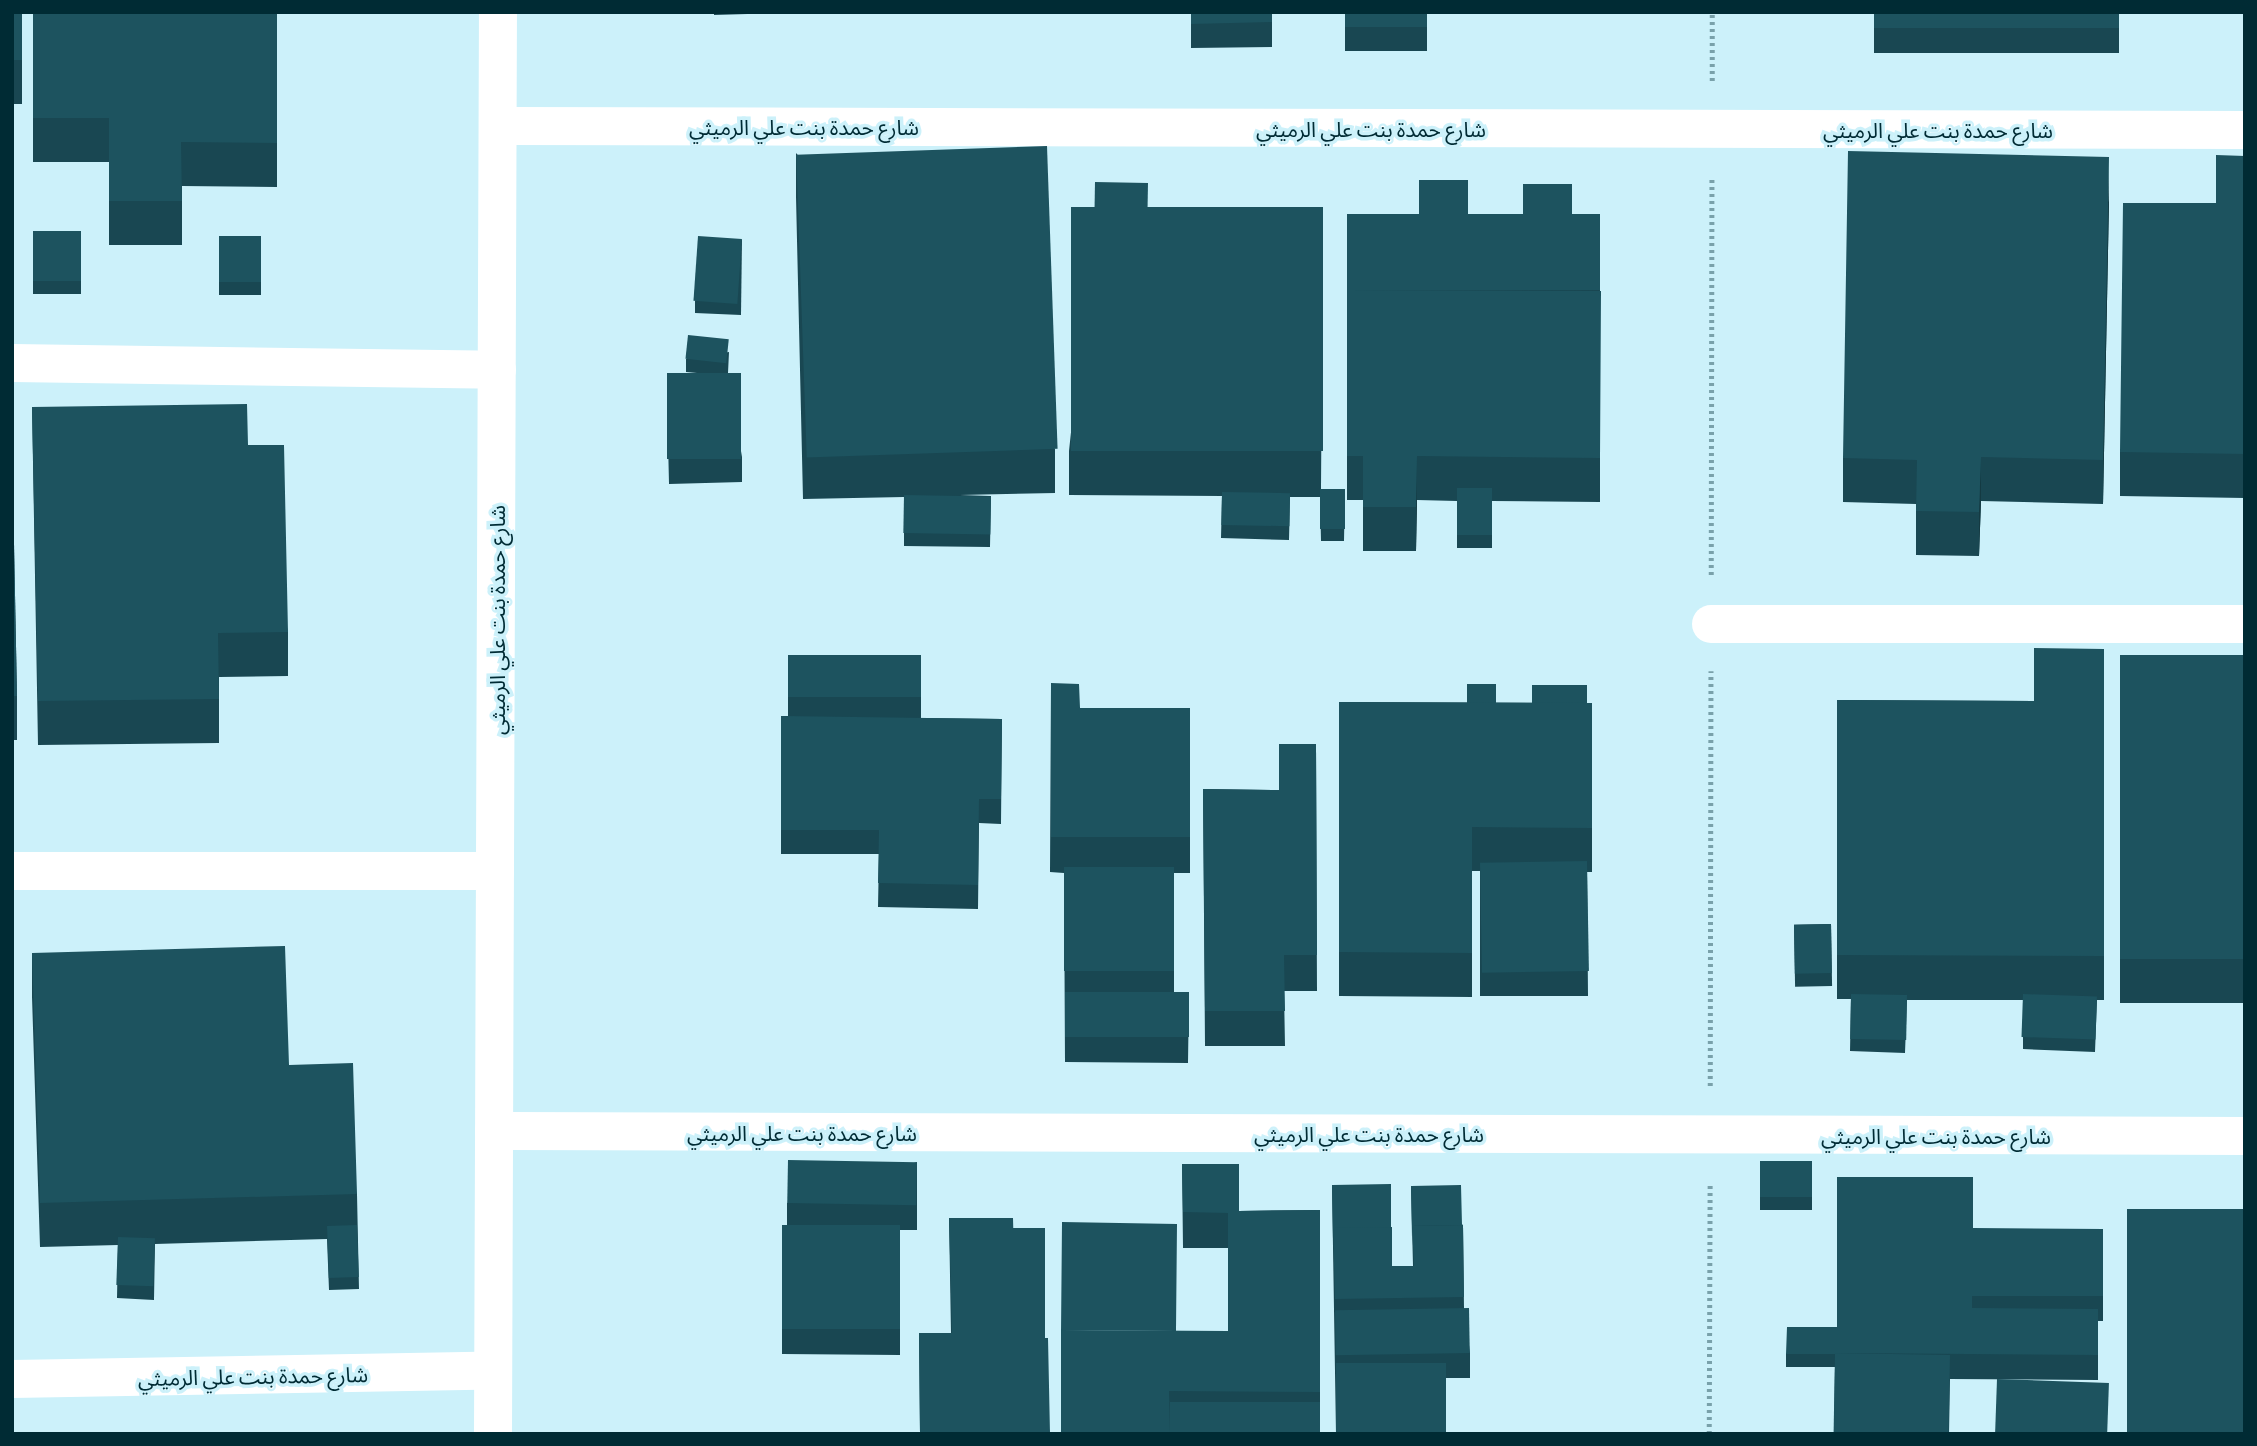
<!DOCTYPE html>
<html>
<head>
<meta charset="utf-8">
<style>
	body { margin:0 }
	#map { position:relative; width:2257px; height:1446px; overflow:hidden; background:#ccf1fa; font-family:Literata,"Noto Sans Arabic",serif }
	div>[style] { position:absolute }
	[style*='--x'] { left:calc(var(--x)*1px); top:calc(var(--y)*1px); width:calc(var(--w)*1px); rotate:calc(var(--a)*1deg) }
	.path>* { height:4.5px; margin-top:-2.25px; transform-origin:0; background:repeating-linear-gradient(90deg,#79a1aa 0 3.5px,transparent 0 7px) }
	.minor>* { height:38px; margin:-19px; padding:0 19px; transform-origin:19px; border-radius:19px; background:#fff }
	.wall>* { inset:0; background:#194752; transform-origin:0 0 }
	.shaded-wall>* { inset:0; background:#143a42 }
	.building>* { inset:0; background:#1d535f; transform-origin:0 0 }
	span { translate:-50% -50%; white-space:nowrap; text-align:center; line-height:1.15; -webkit-text-stroke:7px #ccf1fa; paint-order:stroke }
	.street-label { font-size:21px; color:#002b34 }
	.frame { position:absolute; inset:0; border:14px solid #002b34; pointer-events:none }
</style>
</head>
<body>
<div id="map">
	<div class="path">
		<div style="--x:1712;--y:81;--w:69;--a:-90"></div>
		<div style="--x:1711;--y:575;--w:397;--a:-89.9"></div>
		<div style="--x:1710;--y:1086;--w:415;--a:-89.9"></div>
		<div style="--x:1709;--y:1434;--w:252;--a:-89.8"></div>
	</div>
	<div class="minor">
		<div style="--x:498;--y:126;--w:1747;--a:0.13"></div>
		<div style="--x:12;--y:363;--w:485;--a:0.8"></div>
		<div style="--x:1711;--y:624;--w:534;--a:0"></div>
		<div style="--x:12;--y:871;--w:483;--a:0"></div>
		<div style="--x:494;--y:1131;--w:1751;--a:0.16"></div>
		<div style="--x:12;--y:1379;--w:481;--a:-1"></div>
		<div style="--x:493;--y:1434;--w:1422;--a:-89.8"></div>
	</div>
	<div class="wall">
		<div style="left:12px;top:12px;width:10px;height:92px"></div>
		<div style="clip-path:polygon(33px 12px,277px 12px,277px 187px,182px 186px,182px 245px,109px 245px,109px 162px,33px 162px)"></div>
		<div style="clip-path:polygon(714px 12px,818px 12px,714px 15px)"></div>
		<div style="clip-path:polygon(1191px 12px,1272px 22px,1272px 47px,1191px 48px)"></div>
		<div style="left:1345px;top:12px;width:82px;height:39px"></div>
		<div style="left:1874px;top:12px;width:245px;height:41px"></div>
		<div style="clip-path:polygon(796px 153px,1055px 449px,1055px 493px,960px 495px,991px 496px,990px 547px,904px 546px,904px 497px,803px 499px,796px 197px)"></div>
		<div style="clip-path:polygon(2245px 156px,2245px 498px,2120px 496px,2120px 452px,2216px 203px)"></div>
		<div style="clip-path:polygon(2109px 201px,2103px 504px,1981px 501px,1979px 556px,1916px 555px,1916px 504px,1843px 502px,1843px 458px)"></div>
		<div style="clip-path:polygon(1095px 207px,1323px 209px,1321px 489px,1345px 489px,1344px 541px,1321px 541px,1320px 497px,1290px 497px,1289px 540px,1221px 538px,1222px 496px,1069px 495px,1069px 451px)"></div>
		<div style="clip-path:polygon(1347px 214px,1600px 216px,1600px 502px,1492px 501px,1492px 548px,1457px 548px,1457px 501px,1417px 500px,1416px 551px,1363px 551px,1363px 500px,1347px 500px)"></div>
		<div style="left:33px;top:231px;width:48px;height:63px"></div>
		<div style="left:219px;top:236px;width:42px;height:59px"></div>
		<div style="clip-path:polygon(742px 239px,741px 315px,695px 313px,695px 301px)"></div>
		<div style="clip-path:polygon(729px 352px,728px 373px,742px 457px,742px 482px,669px 484px,667px 398px,697px 373px,686px 372px,686px 359px)"></div>
		<div style="clip-path:polygon(32px 407px,248px 445px,288px 632px,288px 676px,219px 677px,219px 743px,38px 745px)"></div>
		<div style="clip-path:polygon(12px 443px,17px 696px,17px 740px,12px 740px)"></div>
		<div style="clip-path:polygon(2104px 649px,2104px 1000px,2097px 1000px,2095px 1052px,2023px 1049px,2023px 1000px,1907px 1000px,1905px 1053px,1850px 1051px,1851px 999px,1837px 999px,1837px 700px,2034px 701px)"></div>
		<div style="clip-path:polygon(788px 655px,921px 655px,921px 718px,1002px 719px,1001px 824px,979px 823px,978px 909px,878px 907px,879px 854px,781px 854px,781px 716px,788px 716px)"></div>
		<div style="left:2245px;top:655px;width:348px;height:125px;rotate:90deg"></div>
		<div style="clip-path:polygon(1051px 683px,1080px 708px,1190px 709px,1190px 873px,1174px 873px,1174px 993px,1189px 993px,1188px 1063px,1065px 1062px,1064px 873px,1050px 872px)"></div>
		<div style="clip-path:polygon(1339px 702px,1592px 703px,1592px 872px,1587px 872px,1588px 996px,1480px 996px,1480px 871px,1472px 871px,1472px 997px,1339px 996px)"></div>
		<div style="clip-path:polygon(1316px 744px,1317px 991px,1284px 991px,1285px 1046px,1205px 1046px,1203px 789px,1279px 790px)"></div>
		<div style="left:1831px;top:924px;width:62px;height:37px;rotate:89deg"></div>
		<div style="clip-path:polygon(32px 953px,289px 1065px,357px 1194px,359px 1289px,329px 1290px,327px 1239px,155px 1244px,154px 1300px,117px 1298px,118px 1245px,40px 1247px,32px 997px)"></div>
		<div style="left:1760px;top:1161px;width:52px;height:49px"></div>
		<div style="clip-path:polygon(917px 1162px,917px 1230px,900px 1230px,900px 1355px,782px 1354px,782px 1225px,787px 1225px,787px 1203px)"></div>
		<div style="clip-path:polygon(1182px 1164px,1239px 1211px,1320px 1210px,1320px 1434px,1061px 1434px,1176px 1331px,1228px 1331px,1228px 1248px,1183px 1248px)"></div>
		<div style="clip-path:polygon(1332px 1185px,1392px 1266px,1413px 1266px,1411px 1186px,1463px 1225px,1464px 1308px,1470px 1353px,1470px 1378px,1446px 1378px,1336px 1434px)"></div>
		<div style="clip-path:polygon(2127px 1210px,2245px 1434px,2130px 1434px)"></div>
		<div style="clip-path:polygon(949px 1218px,1013px 1228px,1050px 1434px,920px 1434px,919px 1333px,951px 1333px)"></div>
		<div style="clip-path:polygon(2103px 1229px,2103px 1321px,2098px 1321px,2098px 1380px,1950px 1379px,1949px 1434px,1834px 1434px,1835px 1367px,1786px 1367px,1786px 1354px,1837px 1327px)"></div>
	</div>
	<div class="shaded-wall">
		<div style="clip-path:polygon(2109px 157px,2109px 201px,2103px 504px,2103px 460px)"></div>
		<div style="clip-path:polygon(1417px 456px,1417px 500px,1416px 551px,1416px 507px)"></div>
		<div style="clip-path:polygon(1981px 457px,1981px 501px,1979px 556px,1979px 512px)"></div>
	</div>
	<div class="building">
		<div style="left:12px;top:12px;width:10px;height:48px"></div>
		<div style="clip-path:polygon(33px 12px,277px 12px,277px 143px,181px 142px,182px 201px,109px 201px,109px 118px,33px 118px)"></div>
		<div style="clip-path:polygon(1191px 12px,1272px 12px,1272px 22px,1191px 24px)"></div>
		<div style="left:1345px;top:12px;width:82px;height:15px"></div>
		<div style="left:1874px;top:12px;width:245px;height:16px"></div>
		<div style="left:1047px;top:146px;width:303px;height:251px;rotate:88deg"></div>
		<div style="clip-path:polygon(1848px 151px,2109px 157px,2103px 460px,1981px 457px,1979px 512px,1916px 511px,1917px 460px,1843px 458px)"></div>
		<div style="clip-path:polygon(2216px 155px,2245px 156px,2245px 454px,2120px 452px,2123px 203px,2216px 203px)"></div>
		<div style="left:1419px;top:180px;width:49px;height:35px"></div>
		<div style="left:1095px;top:182px;width:53px;height:25px;rotate:1deg"></div>
		<div style="left:1523px;top:184px;width:49px;height:31px"></div>
		<div style="left:1071px;top:207px;width:252px;height:244px"></div>
		<div style="left:1347px;top:214px;width:253px;height:76px"></div>
		<div style="left:33px;top:231px;width:48px;height:50px"></div>
		<div style="left:219px;top:236px;width:42px;height:46px"></div>
		<div style="left:698px;top:236px;width:44px;height:65px;rotate:4deg"></div>
		<div style="clip-path:polygon(1347px 290px,1601px 291px,1600px 458px,1417px 456px,1416px 507px,1363px 507px,1363px 456px,1347px 456px)"></div>
		<div style="left:688px;top:335px;width:41px;height:24px;rotate:6deg"></div>
		<div style="left:667px;top:373px;width:74px;height:86px"></div>
		<div style="clip-path:polygon(247px 404px,248px 445px,284px 445px,288px 632px,218px 633px,219px 699px,38px 701px,32px 407px)"></div>
		<div style="clip-path:polygon(12px 443px,17px 696px,12px 696px)"></div>
		<div style="left:1457px;top:488px;width:35px;height:47px"></div>
		<div style="left:1320px;top:489px;width:25px;height:40px"></div>
		<div style="left:1222px;top:492px;width:68px;height:33px;rotate:1deg"></div>
		<div style="left:904px;top:495px;width:87px;height:38px;rotate:1deg"></div>
		<div style="clip-path:polygon(2034px 648px,2104px 649px,2104px 956px,1837px 955px,1837px 700px,2034px 701px)"></div>
		<div style="left:788px;top:655px;width:133px;height:42px"></div>
		<div style="left:2245px;top:655px;width:304px;height:125px;rotate:90deg"></div>
		<div style="clip-path:polygon(1051px 683px,1079px 684px,1080px 708px,1051px 708px,1051px 718px)"></div>
		<div style="left:1496px;top:684px;width:19px;height:29px;rotate:90deg"></div>
		<div style="left:1532px;top:685px;width:55px;height:18px"></div>
		<div style="clip-path:polygon(1339px 702px,1592px 703px,1592px 828px,1472px 827px,1472px 953px,1339px 952px)"></div>
		<div style="left:1051px;top:708px;width:139px;height:129px"></div>
		<div style="clip-path:polygon(781px 716px,1002px 719px,1001px 799px,979px 799px,978px 885px,878px 883px,879px 830px,781px 830px)"></div>
		<div style="clip-path:polygon(1279px 744px,1316px 744px,1317px 955px,1284px 955px,1285px 1011px,1205px 1011px,1203px 789px,1279px 790px)"></div>
		<div style="left:1587px;top:861px;width:110px;height:107px;rotate:89deg"></div>
		<div style="left:1174px;top:867px;width:104px;height:110px;rotate:90deg"></div>
		<div style="left:1831px;top:924px;width:49px;height:37px;rotate:89deg"></div>
		<div style="clip-path:polygon(285px 946px,289px 1065px,353px 1063px,357px 1194px,40px 1203px,32px 953px)"></div>
		<div style="left:1065px;top:992px;width:124px;height:45px"></div>
		<div style="left:1851px;top:994px;width:56px;height:45px;rotate:1deg"></div>
		<div style="left:2023px;top:994px;width:74px;height:43px;rotate:2deg"></div>
		<div style="left:788px;top:1160px;width:129px;height:43px;rotate:1deg"></div>
		<div style="left:1760px;top:1161px;width:52px;height:36px"></div>
		<div style="clip-path:polygon(1182px 1164px,1239px 1164px,1239px 1211px,1320px 1210px,1320px 1392px,1169px 1391px,1170px 1434px,1061px 1434px,1061px 1330px,1228px 1331px,1228px 1213px,1183px 1212px)"></div>
		<div style="clip-path:polygon(1837px 1177px,1973px 1177px,1973px 1228px,2103px 1229px,2103px 1296px,1972px 1296px,1972px 1308px,2098px 1309px,2098px 1355px,1837px 1353px)"></div>
		<div style="clip-path:polygon(1391px 1184px,1391px 1228px,1333px 1228px,1333px 1240px,1332px 1185px)"></div>
		<div style="clip-path:polygon(1461px 1185px,1462px 1225px,1412px 1226px,1412px 1238px,1411px 1186px)"></div>
		<div style="left:2245px;top:1209px;width:225px;height:118px;rotate:90deg"></div>
		<div style="clip-path:polygon(949px 1218px,1013px 1218px,1016px 1338px,1048px 1338px,1050px 1434px,920px 1434px,919px 1333px,952px 1333px)"></div>
		<div style="clip-path:polygon(1062px 1222px,1177px 1224px,1176px 1331px,1061px 1330px,1061px 1333px)"></div>
		<div style="left:357px;top:1225px;width:52px;height:30px;rotate:88deg"></div>
		<div style="left:782px;top:1225px;width:118px;height:104px"></div>
		<div style="clip-path:polygon(1463px 1225px,1464px 1297px,1335px 1299px,1333px 1228px,1392px 1227px,1392px 1266px,1414px 1266px,1412px 1226px)"></div>
		<div style="left:1013px;top:1228px;width:32px;height:110px"></div>
		<div style="left:118px;top:1237px;width:37px;height:48px;rotate:2deg"></div>
		<div style="left:1469px;top:1308px;width:45px;height:134px;rotate:89deg"></div>
		<div style="clip-path:polygon(1787px 1327px,1837px 1327px,1837px 1353px,1835px 1353px,1835px 1354px,1786px 1354px)"></div>
		<div style="left:1835px;top:1353px;width:115px;height:81px;rotate:1deg"></div>
		<div style="left:1336px;top:1363px;width:110px;height:71px"></div>
		<div style="left:1997px;top:1379px;width:112px;height:55px;rotate:2deg"></div>
		<div style="left:1170px;top:1402px;width:150px;height:32px"></div>
	</div>
	<div class="street-label">
		<span style="left:804px;top:126px">شارع حمدة بنت علي الرميثي</span>
		<span style="left:1371px;top:128px">شارع حمدة بنت علي الرميثي</span>
		<span style="left:1938px;top:129px">شارع حمدة بنت علي الرميثي</span>
		<span style="left:496px;top:620px;rotate:-90deg">شارع حمدة بنت علي الرميثي</span>
		<span style="left:802px;top:1132px">شارع حمدة بنت علي الرميثي</span>
		<span style="left:1369px;top:1133px">شارع حمدة بنت علي الرميثي</span>
		<span style="left:1936px;top:1135px">شارع حمدة بنت علي الرميثي</span>
		<span style="left:253px;top:1375px;rotate:-1deg">شارع حمدة بنت علي الرميثي</span>
	</div>
	<div class="frame"></div>
</div>
</body>
</html>
